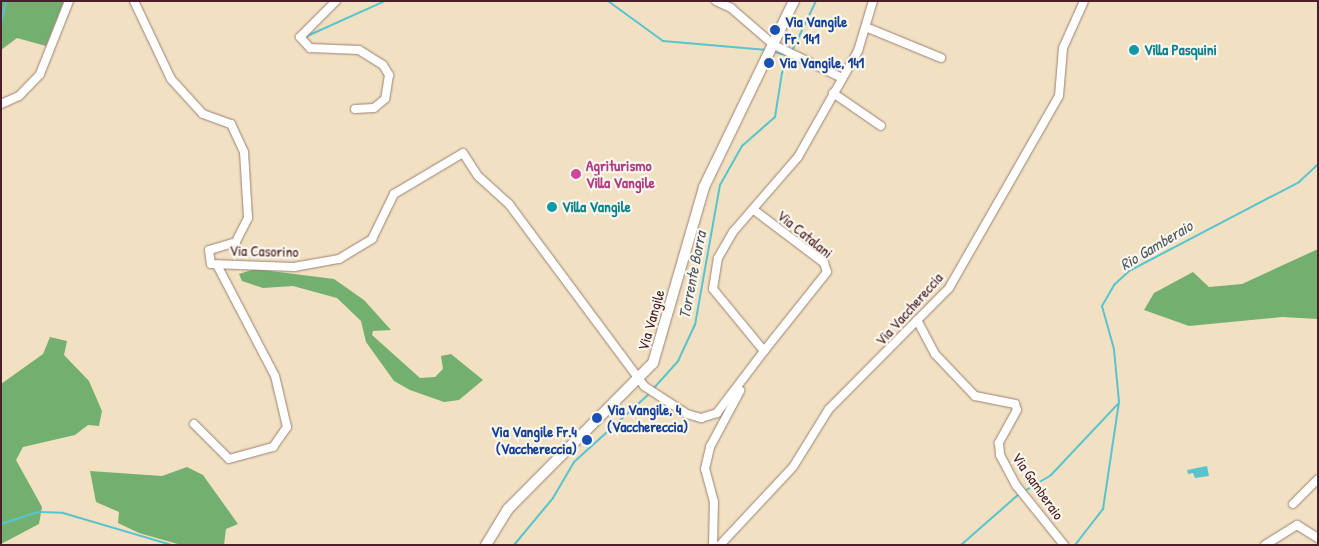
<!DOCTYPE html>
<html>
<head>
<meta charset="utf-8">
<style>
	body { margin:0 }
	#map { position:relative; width:1319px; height:546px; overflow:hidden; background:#f1e1c2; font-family:"Patrick Hand",sans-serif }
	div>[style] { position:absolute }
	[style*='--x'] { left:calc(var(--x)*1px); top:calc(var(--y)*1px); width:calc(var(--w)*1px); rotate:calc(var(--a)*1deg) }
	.forest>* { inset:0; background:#73b070 }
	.water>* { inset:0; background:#57c4ce }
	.stream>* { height:2px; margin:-1px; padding:0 1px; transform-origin:1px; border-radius:1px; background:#57c4ce }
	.roads { filter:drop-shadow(0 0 1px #9e8076) drop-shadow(0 0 1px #9e8076) }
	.street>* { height:8px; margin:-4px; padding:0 4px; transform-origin:4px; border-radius:4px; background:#fff }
	.secondary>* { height:10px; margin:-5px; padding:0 5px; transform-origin:5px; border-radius:5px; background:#fff }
	.dots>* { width:14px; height:14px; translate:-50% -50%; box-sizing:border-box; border:2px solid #fbf7ec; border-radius:50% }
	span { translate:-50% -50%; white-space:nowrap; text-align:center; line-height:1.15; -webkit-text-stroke:4.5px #fbf7ec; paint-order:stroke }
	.transit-label { font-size:15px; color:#164399; font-weight:700 }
	.left { translate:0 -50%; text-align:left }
	.right { translate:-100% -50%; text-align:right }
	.culture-label { font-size:15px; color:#0d838f; font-weight:700 }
	.hotel-label { font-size:15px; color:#b23c85; font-weight:700 }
	.street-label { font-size:15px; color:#4a1f2b }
	.water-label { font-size:16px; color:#4f5964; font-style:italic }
	.frame { position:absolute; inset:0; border:2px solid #4a1f2b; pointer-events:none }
</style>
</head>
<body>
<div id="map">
	<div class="forest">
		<div style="clip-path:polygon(1px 1px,64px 1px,46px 46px,17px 38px,1px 50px)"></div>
		<div style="clip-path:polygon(1318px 249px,1318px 319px,1282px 317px,1189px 326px,1144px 310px,1154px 293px,1193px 272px,1209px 287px,1242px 284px)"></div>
		<div style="clip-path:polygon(255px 269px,334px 279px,364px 300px,391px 330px,373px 331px,372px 335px,420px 378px,435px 377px,443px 369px,441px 356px,451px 354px,483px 380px,459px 400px,444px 402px,410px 390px,394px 381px,366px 342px,361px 321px,337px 298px,293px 286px,263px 288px,242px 281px,239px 274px)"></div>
		<div style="clip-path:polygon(50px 337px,67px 341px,64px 355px,89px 381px,102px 411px,99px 426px,88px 425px,75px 435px,23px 447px,16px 460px,42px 507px,39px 524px,1px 544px,1px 384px,43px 354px)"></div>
		<div style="clip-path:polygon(187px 467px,203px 475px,238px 524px,226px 529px,224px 545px,181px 545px,139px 533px,118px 523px,119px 512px,96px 502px,90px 471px,162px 476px)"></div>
	</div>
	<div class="water">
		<div style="clip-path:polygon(1207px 466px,1209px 476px,1195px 478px,1193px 473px,1188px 474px,1187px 470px)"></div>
	</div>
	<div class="stream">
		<div style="--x:608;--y:1;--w:68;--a:36"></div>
		<div style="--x:663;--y:41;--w:104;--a:4.9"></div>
		<div style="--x:1;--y:24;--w:24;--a:-78"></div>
		<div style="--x:305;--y:37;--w:88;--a:-24.2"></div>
		<div style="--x:792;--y:51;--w:55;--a:-64.4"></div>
		<div style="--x:774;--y:52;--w:12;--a:14"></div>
		<div style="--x:653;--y:389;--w:38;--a:-48"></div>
		<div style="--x:678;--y:361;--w:40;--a:-65"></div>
		<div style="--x:695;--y:325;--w:142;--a:-79.9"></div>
		<div style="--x:720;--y:185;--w:45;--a:-60.6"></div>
		<div style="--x:742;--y:146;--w:44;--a:-41.3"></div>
		<div style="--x:775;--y:117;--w:45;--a:-81"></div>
		<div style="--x:782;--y:73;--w:19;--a:-65"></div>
		<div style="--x:1023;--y:492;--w:33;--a:-31"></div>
		<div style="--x:1051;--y:475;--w:98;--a:-46.7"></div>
		<div style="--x:1;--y:524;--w:39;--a:-18"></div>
		<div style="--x:38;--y:512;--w:25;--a:2"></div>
		<div style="--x:63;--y:513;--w:114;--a:16.4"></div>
		<div style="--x:514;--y:545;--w:61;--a:-50.3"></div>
		<div style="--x:553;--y:498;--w:42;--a:-59.7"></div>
		<div style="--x:574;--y:462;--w:103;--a:-42.2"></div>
		<div style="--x:961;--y:545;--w:77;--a:-41.3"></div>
		<div style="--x:1075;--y:545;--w:46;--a:-52.1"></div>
		<div style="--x:1103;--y:509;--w:108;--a:-81.5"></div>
		<div style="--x:1119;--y:402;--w:53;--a:-95.4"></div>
		<div style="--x:1114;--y:349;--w:45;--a:-105.6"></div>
		<div style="--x:1102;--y:306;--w:24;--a:-60"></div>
		<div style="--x:1114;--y:285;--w:21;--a:-43"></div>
		<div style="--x:1129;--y:271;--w:192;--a:-27.6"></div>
		<div style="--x:1299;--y:182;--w:26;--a:-43"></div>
	</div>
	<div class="roads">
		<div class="street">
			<div style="--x:134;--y:1;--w:86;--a:64.6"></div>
			<div style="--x:171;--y:79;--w:47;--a:47.6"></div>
			<div style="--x:203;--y:114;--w:30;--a:20"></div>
			<div style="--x:231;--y:124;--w:31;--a:65"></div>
			<div style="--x:244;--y:152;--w:66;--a:86.5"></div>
			<div style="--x:248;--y:218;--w:27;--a:117"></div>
			<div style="--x:236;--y:242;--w:28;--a:163"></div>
			<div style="--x:209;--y:250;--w:14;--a:82"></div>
			<div style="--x:211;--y:264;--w:83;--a:2.1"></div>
			<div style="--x:294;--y:267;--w:46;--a:-10.1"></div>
			<div style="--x:339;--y:259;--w:39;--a:-31"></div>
			<div style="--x:372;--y:239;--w:50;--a:-63.9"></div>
			<div style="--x:394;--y:194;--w:80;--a:-30.7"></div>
			<div style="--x:463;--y:153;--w:27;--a:57"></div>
			<div style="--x:478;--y:176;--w:42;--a:42.1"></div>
			<div style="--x:509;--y:204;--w:227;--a:53.4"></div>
			<div style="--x:644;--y:386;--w:51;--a:33.1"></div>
			<div style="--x:687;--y:414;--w:15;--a:16"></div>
			<div style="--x:701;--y:418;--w:17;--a:-17"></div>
			<div style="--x:717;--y:413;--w:78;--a:-52.8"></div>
			<div style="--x:764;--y:351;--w:80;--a:-129.4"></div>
			<div style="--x:713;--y:289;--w:31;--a:-81"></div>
			<div style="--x:718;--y:258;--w:30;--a:-60"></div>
			<div style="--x:733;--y:232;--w:99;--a:-49.1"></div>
			<div style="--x:798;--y:157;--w:122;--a:-60.5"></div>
			<div style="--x:858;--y:51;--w:52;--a:-73.3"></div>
			<div style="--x:336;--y:1;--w:51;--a:135"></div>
			<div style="--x:300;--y:37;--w:15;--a:48"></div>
			<div style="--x:310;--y:48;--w:49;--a:2.3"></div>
			<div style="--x:359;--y:50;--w:28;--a:32"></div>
			<div style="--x:383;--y:65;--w:12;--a:59"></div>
			<div style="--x:389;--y:75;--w:24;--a:99"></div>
			<div style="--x:385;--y:99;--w:14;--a:141"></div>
			<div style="--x:374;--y:108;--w:19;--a:177"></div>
			<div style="--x:716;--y:1;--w:17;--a:25"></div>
			<div style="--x:731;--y:8;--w:57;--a:40.7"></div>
			<div style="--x:774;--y:45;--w:76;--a:25.9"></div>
			<div style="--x:868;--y:28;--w:79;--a:22.3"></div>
			<div style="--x:833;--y:93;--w:58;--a:34.5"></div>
			<div style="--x:1;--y:104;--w:20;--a:-24"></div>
			<div style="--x:19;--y:96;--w:30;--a:-46"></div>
			<div style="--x:40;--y:74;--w:79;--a:-68.3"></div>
			<div style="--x:754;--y:210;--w:88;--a:37.1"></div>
			<div style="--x:824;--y:263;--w:9;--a:72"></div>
			<div style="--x:827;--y:272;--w:101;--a:128.6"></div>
			<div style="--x:917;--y:320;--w:38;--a:62"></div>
			<div style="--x:935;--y:354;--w:58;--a:46.4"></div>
			<div style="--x:975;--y:396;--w:41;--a:11.3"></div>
			<div style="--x:1015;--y:404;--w:6;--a:72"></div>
			<div style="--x:1017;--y:410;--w:38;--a:119"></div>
			<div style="--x:999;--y:443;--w:12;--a:85"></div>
			<div style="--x:1000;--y:455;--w:34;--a:62"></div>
			<div style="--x:1016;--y:485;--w:77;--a:51.3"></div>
			<div style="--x:194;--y:424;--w:49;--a:45"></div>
			<div style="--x:229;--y:459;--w:46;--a:-15.3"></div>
			<div style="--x:273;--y:447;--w:24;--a:-55"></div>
			<div style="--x:287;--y:427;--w:52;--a:-103.2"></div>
			<div style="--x:275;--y:376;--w:125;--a:-117.6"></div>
			<div style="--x:1293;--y:504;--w:35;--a:-45"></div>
			<div style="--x:713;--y:545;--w:43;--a:-88.7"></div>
			<div style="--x:714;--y:502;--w:34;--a:-105"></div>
			<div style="--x:705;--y:469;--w:23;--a:-77"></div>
			<div style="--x:710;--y:447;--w:64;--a:-61.8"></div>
			<div style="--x:720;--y:545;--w:107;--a:-46.9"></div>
			<div style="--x:793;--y:467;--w:68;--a:-58.2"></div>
			<div style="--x:829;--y:409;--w:170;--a:-45.2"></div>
			<div style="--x:949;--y:288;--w:221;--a:-60.2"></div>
			<div style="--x:1059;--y:96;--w:48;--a:-85.2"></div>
			<div style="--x:1063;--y:48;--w:51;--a:-65.9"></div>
			<div style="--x:1265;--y:545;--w:38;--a:-32"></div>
			<div style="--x:1297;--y:525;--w:25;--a:32"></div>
		</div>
		<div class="secondary">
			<div style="--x:486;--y:545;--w:42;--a:-58.6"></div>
			<div style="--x:508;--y:509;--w:206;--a:-45.2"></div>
			<div style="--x:653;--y:363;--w:183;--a:-73.8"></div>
			<div style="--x:704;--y:187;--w:207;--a:-64.2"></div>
		</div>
	</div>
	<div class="dots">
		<div style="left:775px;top:30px;background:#1a4fb4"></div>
		<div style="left:1134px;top:50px;background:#0f9aa8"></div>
		<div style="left:769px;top:63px;background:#1a4fb4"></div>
		<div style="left:576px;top:174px;background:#d1479c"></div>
		<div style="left:552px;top:207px;background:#0f9aa8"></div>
		<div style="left:597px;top:418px;background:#1a4fb4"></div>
		<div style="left:587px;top:440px;background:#1a4fb4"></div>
	</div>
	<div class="transit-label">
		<span class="left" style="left:785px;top:30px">Via Vangile<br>Fr. 141</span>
		<span class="left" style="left:779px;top:63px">Via Vangile, 141</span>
		<span class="left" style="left:607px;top:418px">Via Vangile, 4<br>(Vacchereccia)</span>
		<span class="right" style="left:577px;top:440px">Via Vangile Fr.4<br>(Vacchereccia)</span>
	</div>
	<div class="culture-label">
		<span class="left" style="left:1144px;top:50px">Villa Pasquini</span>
		<span class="left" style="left:562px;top:207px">Villa Vangile</span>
	</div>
	<div class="hotel-label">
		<span class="left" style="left:586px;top:174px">Agriturismo<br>Villa Vangile</span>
	</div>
	<div class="street-label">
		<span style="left:805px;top:234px;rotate:39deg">Via Catalani</span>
		<span style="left:264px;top:251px;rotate:1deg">Via Casorino</span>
		<span style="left:909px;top:309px;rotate:-48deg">Via Vacchereccia</span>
		<span style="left:651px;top:320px;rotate:-74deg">Via Vangile</span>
		<span style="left:1038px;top:486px;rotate:55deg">Via Gamberaio</span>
	</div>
	<div class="water-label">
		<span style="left:1156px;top:245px;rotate:-31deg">Rio Gamberaio</span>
		<span style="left:692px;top:275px;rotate:-79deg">Torrente Borra</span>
	</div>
	<div class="frame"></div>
</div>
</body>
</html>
